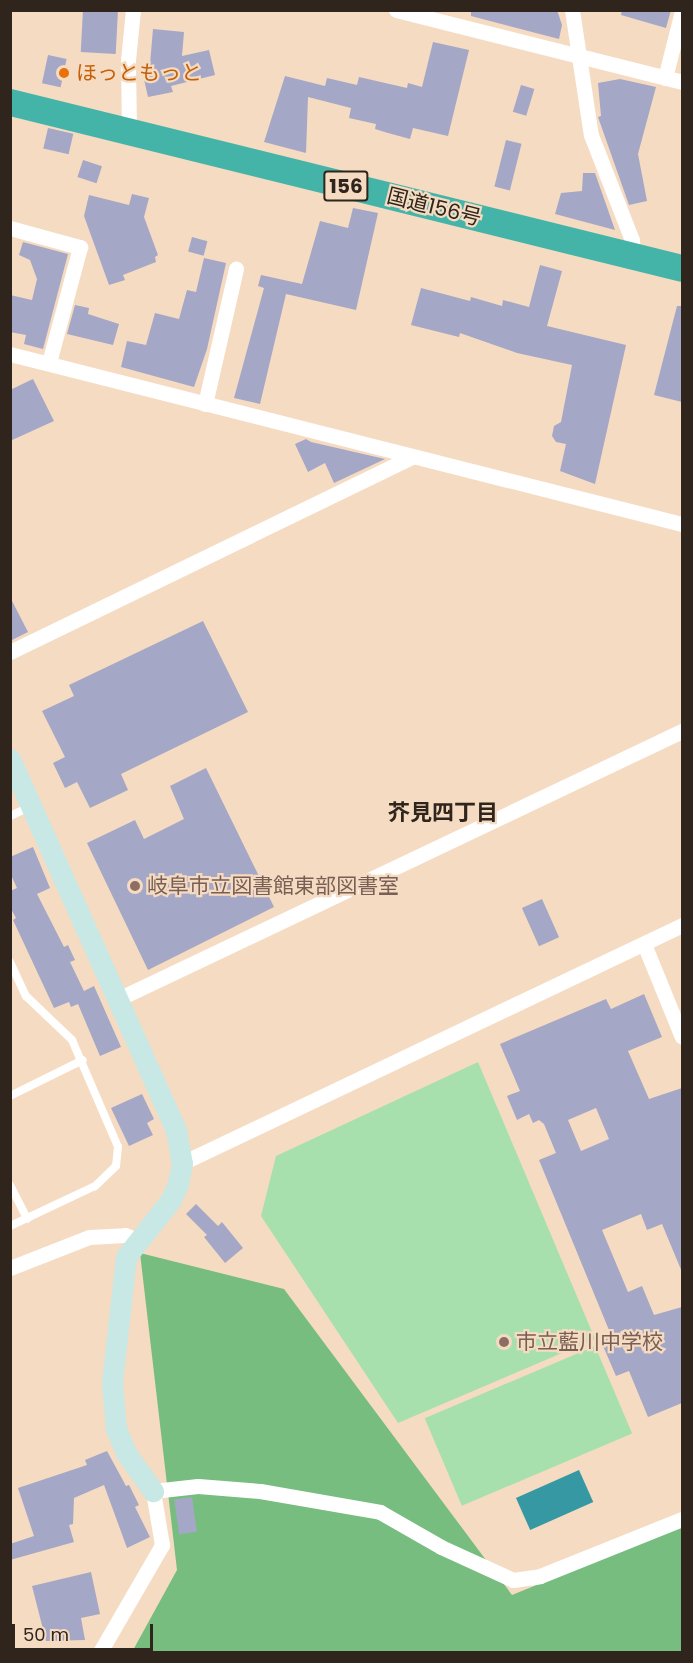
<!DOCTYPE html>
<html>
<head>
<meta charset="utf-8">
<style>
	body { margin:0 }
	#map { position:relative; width:693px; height:1663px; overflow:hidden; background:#f5dbc1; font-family:Poppins,"Noto Sans JP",sans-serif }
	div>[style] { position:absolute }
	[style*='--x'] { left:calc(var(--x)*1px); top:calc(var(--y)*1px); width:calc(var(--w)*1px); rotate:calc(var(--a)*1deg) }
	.green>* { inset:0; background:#a7e0ad; transform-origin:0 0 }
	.forest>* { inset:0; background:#77bd7f }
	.water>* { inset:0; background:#3598a3; transform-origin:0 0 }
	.stream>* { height:6px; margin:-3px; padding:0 3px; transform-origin:3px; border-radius:3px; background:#3598a3 }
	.building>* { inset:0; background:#a5a7c6; transform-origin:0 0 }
	.lane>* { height:8px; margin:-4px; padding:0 4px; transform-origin:4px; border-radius:4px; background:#fff }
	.street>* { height:15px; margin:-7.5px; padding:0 7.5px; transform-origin:7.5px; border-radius:7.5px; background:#fff }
	.secondary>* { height:21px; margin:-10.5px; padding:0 10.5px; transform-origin:10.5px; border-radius:10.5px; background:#c7e8e5 }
	.highway>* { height:27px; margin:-13.5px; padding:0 13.5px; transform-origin:13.5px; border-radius:13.5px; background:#45b4a8 }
	.dots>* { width:16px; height:16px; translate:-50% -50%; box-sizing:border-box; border:3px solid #f5dbc1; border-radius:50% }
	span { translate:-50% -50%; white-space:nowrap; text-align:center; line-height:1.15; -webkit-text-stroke:4.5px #f5dbc1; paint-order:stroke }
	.shield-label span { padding:2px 4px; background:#f5dbc1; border:2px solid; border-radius:4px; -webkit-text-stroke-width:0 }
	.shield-label { font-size:20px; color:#2f251c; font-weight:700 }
	.food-label { font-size:21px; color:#c56008 }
	.left { translate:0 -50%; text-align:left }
	.street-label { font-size:21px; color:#2f251c }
	.education-label { font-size:21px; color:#785e54 }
	.neighbourhood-label { font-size:22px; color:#2f251c; font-weight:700 }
	.frame { position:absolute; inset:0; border:12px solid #2f251c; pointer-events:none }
	.scale { position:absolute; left:12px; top:1624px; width:141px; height:27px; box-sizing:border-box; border:3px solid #2f251c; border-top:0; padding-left:8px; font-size:18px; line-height:21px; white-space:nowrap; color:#2f251c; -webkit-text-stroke:4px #f5dbc1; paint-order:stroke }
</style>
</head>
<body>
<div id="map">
	<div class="green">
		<div style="clip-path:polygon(478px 1062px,595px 1339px,398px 1423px,261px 1216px,276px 1156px)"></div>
		<div style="left:595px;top:1346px;width:95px;height:185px;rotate:67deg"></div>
	</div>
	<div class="forest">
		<div style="clip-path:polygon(140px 1253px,284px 1289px,512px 1595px,682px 1526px,682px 1652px,132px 1652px,177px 1570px)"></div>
	</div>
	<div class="water">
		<div style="left:579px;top:1470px;width:35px;height:69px;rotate:66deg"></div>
	</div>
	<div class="stream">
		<div style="--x:10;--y:1647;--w:5;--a:68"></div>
	</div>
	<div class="building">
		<div style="left:118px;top:10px;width:44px;height:35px;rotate:93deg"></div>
		<div style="clip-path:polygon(471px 10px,557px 10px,562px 25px,559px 39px,471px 16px)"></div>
		<div style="clip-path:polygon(622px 10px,671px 10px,666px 28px,621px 15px)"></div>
		<div style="clip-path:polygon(153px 29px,184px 32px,182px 56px,209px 50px,215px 75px,171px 86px,173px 92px,148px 97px,141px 66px,150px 64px)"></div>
		<div style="clip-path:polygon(433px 42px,469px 50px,448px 136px,413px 128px,410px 139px,388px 133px,375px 129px,376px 124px,349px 118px,351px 108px,308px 97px,306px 153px,264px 142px,285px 76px,325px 86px,327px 78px,357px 85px,359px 77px,407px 88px,408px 83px,422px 87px)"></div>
		<div style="left:48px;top:55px;width:19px;height:29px;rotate:12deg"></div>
		<div style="clip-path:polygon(620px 79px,656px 87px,638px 154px,647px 201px,629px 205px,598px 117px,601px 116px,598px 83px)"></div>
		<div style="left:521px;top:85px;width:14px;height:28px;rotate:17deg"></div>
		<div style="left:48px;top:128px;width:26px;height:21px;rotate:13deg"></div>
		<div style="left:506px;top:140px;width:16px;height:48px;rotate:14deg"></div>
		<div style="left:83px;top:160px;width:20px;height:18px;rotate:18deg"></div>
		<div style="clip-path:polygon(583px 173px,595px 173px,615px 230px,555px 214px,561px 193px,582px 191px)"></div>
		<div style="clip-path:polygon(132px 194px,149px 198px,144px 217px,158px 255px,155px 257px,156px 262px,123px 275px,125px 280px,109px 285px,84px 216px,89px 195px,129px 205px)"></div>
		<div style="clip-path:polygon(353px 208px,378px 213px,356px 310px,286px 294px,260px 404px,234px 398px,264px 288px,258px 286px,261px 275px,302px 284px,320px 221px,348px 228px)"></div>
		<div style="left:192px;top:237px;width:16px;height:15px;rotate:15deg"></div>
		<div style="clip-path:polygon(23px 242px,68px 254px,43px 349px,24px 344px,26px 335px,10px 332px,10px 295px,32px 300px,37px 279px,30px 260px,19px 255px)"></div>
		<div style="clip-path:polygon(204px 258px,226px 263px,207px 349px,194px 387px,121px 367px,127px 341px,146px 345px,155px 313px,179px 319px,187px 290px,196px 292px)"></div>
		<div style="clip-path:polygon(540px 265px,562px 271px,547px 326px,626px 345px,595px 484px,560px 471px,566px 444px,556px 442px,552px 436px,554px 426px,561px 422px,572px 365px,517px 353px,460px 333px,459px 337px,411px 325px,421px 288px,470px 301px,471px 297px,502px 306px,503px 300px,529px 307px)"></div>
		<div style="clip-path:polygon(75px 305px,89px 308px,88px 314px,119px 324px,113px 345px,67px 334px)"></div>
		<div style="clip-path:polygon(677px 306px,682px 306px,682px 402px,654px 395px)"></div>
		<div style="clip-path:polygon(33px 379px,54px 421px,10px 441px,10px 390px)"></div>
		<div style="clip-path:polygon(306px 439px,311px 442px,385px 459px,334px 483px,325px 463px,308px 472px,295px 444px)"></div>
		<div style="clip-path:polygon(10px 597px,28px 632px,10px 641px)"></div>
		<div style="clip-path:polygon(203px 621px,248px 712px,121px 774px,128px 790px,90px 808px,77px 782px,65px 788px,53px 763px,65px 757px,42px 711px,74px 696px,69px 685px)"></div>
		<div style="clip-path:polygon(206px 768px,274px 907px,148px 970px,87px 843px,135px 820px,144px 839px,184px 819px,170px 786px)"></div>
		<div style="clip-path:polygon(33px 847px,50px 888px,37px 894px,64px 947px,68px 945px,75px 960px,70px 962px,84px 991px,94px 986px,121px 1047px,100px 1056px,78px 1004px,71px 1007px,69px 1002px,54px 1008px,13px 920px,16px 918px,10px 907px,10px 891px,17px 888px,10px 873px,10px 857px)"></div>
		<div style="left:542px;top:899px;width:42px;height:22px;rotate:66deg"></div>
		<div style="clip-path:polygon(evenodd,644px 994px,662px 1037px,628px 1051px,649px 1099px,682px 1088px,682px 1272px,662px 1224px,647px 1230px,641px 1214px,602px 1230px,628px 1292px,642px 1286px,654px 1315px,682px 1307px,682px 1403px,648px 1417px,629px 1371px,616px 1376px,600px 1339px,611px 1335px,539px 1160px,556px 1153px,544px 1124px,539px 1120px,533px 1123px,529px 1114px,517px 1120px,507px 1096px,520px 1091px,500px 1044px,606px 999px,611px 1009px,644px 994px,596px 1108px,609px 1139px,581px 1151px,568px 1120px,596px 1108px)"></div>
		<div style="clip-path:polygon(142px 1094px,154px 1119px,147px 1123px,153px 1135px,129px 1146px,111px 1108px)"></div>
		<div style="clip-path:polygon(196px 1204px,218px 1226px,222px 1222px,243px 1248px,225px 1263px,204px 1237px,207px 1235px,186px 1214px)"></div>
		<div style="clip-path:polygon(107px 1451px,126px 1486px,129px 1485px,139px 1505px,135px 1507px,150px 1537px,127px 1548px,104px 1485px,74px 1498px,73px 1524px,69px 1525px,74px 1542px,10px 1560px,10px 1544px,34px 1536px,18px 1488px,87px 1465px,85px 1460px)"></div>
		<div style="left:192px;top:1497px;width:35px;height:18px;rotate:82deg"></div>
		<div style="clip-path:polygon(91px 1572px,100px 1614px,81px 1618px,85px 1640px,46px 1641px,32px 1586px)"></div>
	</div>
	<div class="lane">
		<div style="--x:10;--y:816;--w:23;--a:-25"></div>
		<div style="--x:10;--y:962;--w:38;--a:65"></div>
		<div style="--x:26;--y:996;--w:64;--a:43.7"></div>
		<div style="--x:72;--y:1040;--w:116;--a:66.7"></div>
		<div style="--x:118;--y:1147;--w:19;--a:96"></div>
		<div style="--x:116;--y:1166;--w:29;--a:136"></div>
		<div style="--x:95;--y:1186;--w:94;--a:154.8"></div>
		<div style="--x:10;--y:1096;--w:81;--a:-26.3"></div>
		<div style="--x:10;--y:1185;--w:38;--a:63"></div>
	</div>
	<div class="street">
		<div style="--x:396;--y:10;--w:295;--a:14.1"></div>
		<div style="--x:572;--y:10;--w:126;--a:81.4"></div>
		<div style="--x:591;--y:135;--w:113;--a:68.7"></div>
		<div style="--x:632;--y:240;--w:16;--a:86"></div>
		<div style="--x:665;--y:78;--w:69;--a:-75.8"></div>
		<div style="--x:129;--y:132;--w:72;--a:-90.8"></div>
		<div style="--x:128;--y:60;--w:50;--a:-84.3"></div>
		<div style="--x:10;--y:228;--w:73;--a:15.2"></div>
		<div style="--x:80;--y:247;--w:120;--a:105"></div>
		<div style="--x:10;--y:354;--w:693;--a:14.2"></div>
		<div style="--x:205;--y:404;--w:139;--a:-77.1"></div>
		<div style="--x:10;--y:652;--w:446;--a:-25.9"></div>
		<div style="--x:644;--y:944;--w:100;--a:67.8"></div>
		<div style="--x:118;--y:999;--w:624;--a:-25.42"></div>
		<div style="--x:182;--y:1163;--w:554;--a:-25.45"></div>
		<div style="--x:10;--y:1268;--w:85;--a:-21.4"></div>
		<div style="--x:89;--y:1237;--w:36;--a:-3"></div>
		<div style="--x:125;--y:1235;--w:14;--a:21"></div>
		<div style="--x:100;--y:1652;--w:124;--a:-59.9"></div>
		<div style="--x:162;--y:1545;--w:55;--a:-99.5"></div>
		<div style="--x:153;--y:1491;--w:45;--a:-6.3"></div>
		<div style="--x:198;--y:1486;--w:62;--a:4.6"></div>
		<div style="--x:260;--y:1491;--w:122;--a:9.9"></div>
		<div style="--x:380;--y:1512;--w:70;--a:29.8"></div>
		<div style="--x:441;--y:1547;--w:79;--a:24.6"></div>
		<div style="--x:513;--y:1580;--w:27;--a:-8"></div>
		<div style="--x:540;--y:1576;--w:153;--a:-21.9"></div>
	</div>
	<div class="secondary">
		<div style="--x:10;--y:759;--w:406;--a:65.9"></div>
		<div style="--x:176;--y:1130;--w:34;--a:80"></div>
		<div style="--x:182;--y:1163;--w:21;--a:101"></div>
		<div style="--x:178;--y:1184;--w:19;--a:115"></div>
		<div style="--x:170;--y:1201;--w:71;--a:128.2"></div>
		<div style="--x:126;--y:1257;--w:126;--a:96.4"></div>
		<div style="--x:112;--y:1382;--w:47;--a:85.1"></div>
		<div style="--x:116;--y:1429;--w:26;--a:67"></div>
		<div style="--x:126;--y:1453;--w:47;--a:54.6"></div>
	</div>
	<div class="highway">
		<div style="--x:10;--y:102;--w:692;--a:13.88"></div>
	</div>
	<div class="dots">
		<div style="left:64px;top:73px;background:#e8710a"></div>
		<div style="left:135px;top:886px;background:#8d6e63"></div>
		<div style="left:504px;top:1342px;background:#8d6e63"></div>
	</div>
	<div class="shield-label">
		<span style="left:346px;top:186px">156</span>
	</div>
	<div class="food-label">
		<span class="left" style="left:76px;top:73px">ほっともっと</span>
	</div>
	<div class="street-label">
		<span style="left:434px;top:207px;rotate:14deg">国道156号</span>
	</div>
	<div class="education-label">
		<span class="left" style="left:147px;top:886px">岐阜市立図書館東部図書室</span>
		<span class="left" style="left:516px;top:1342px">市立藍川中学校</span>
	</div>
	<div class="neighbourhood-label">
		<span style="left:443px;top:813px">芥見四丁目</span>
	</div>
	<div class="frame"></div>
	<div class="scale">50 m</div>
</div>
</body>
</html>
